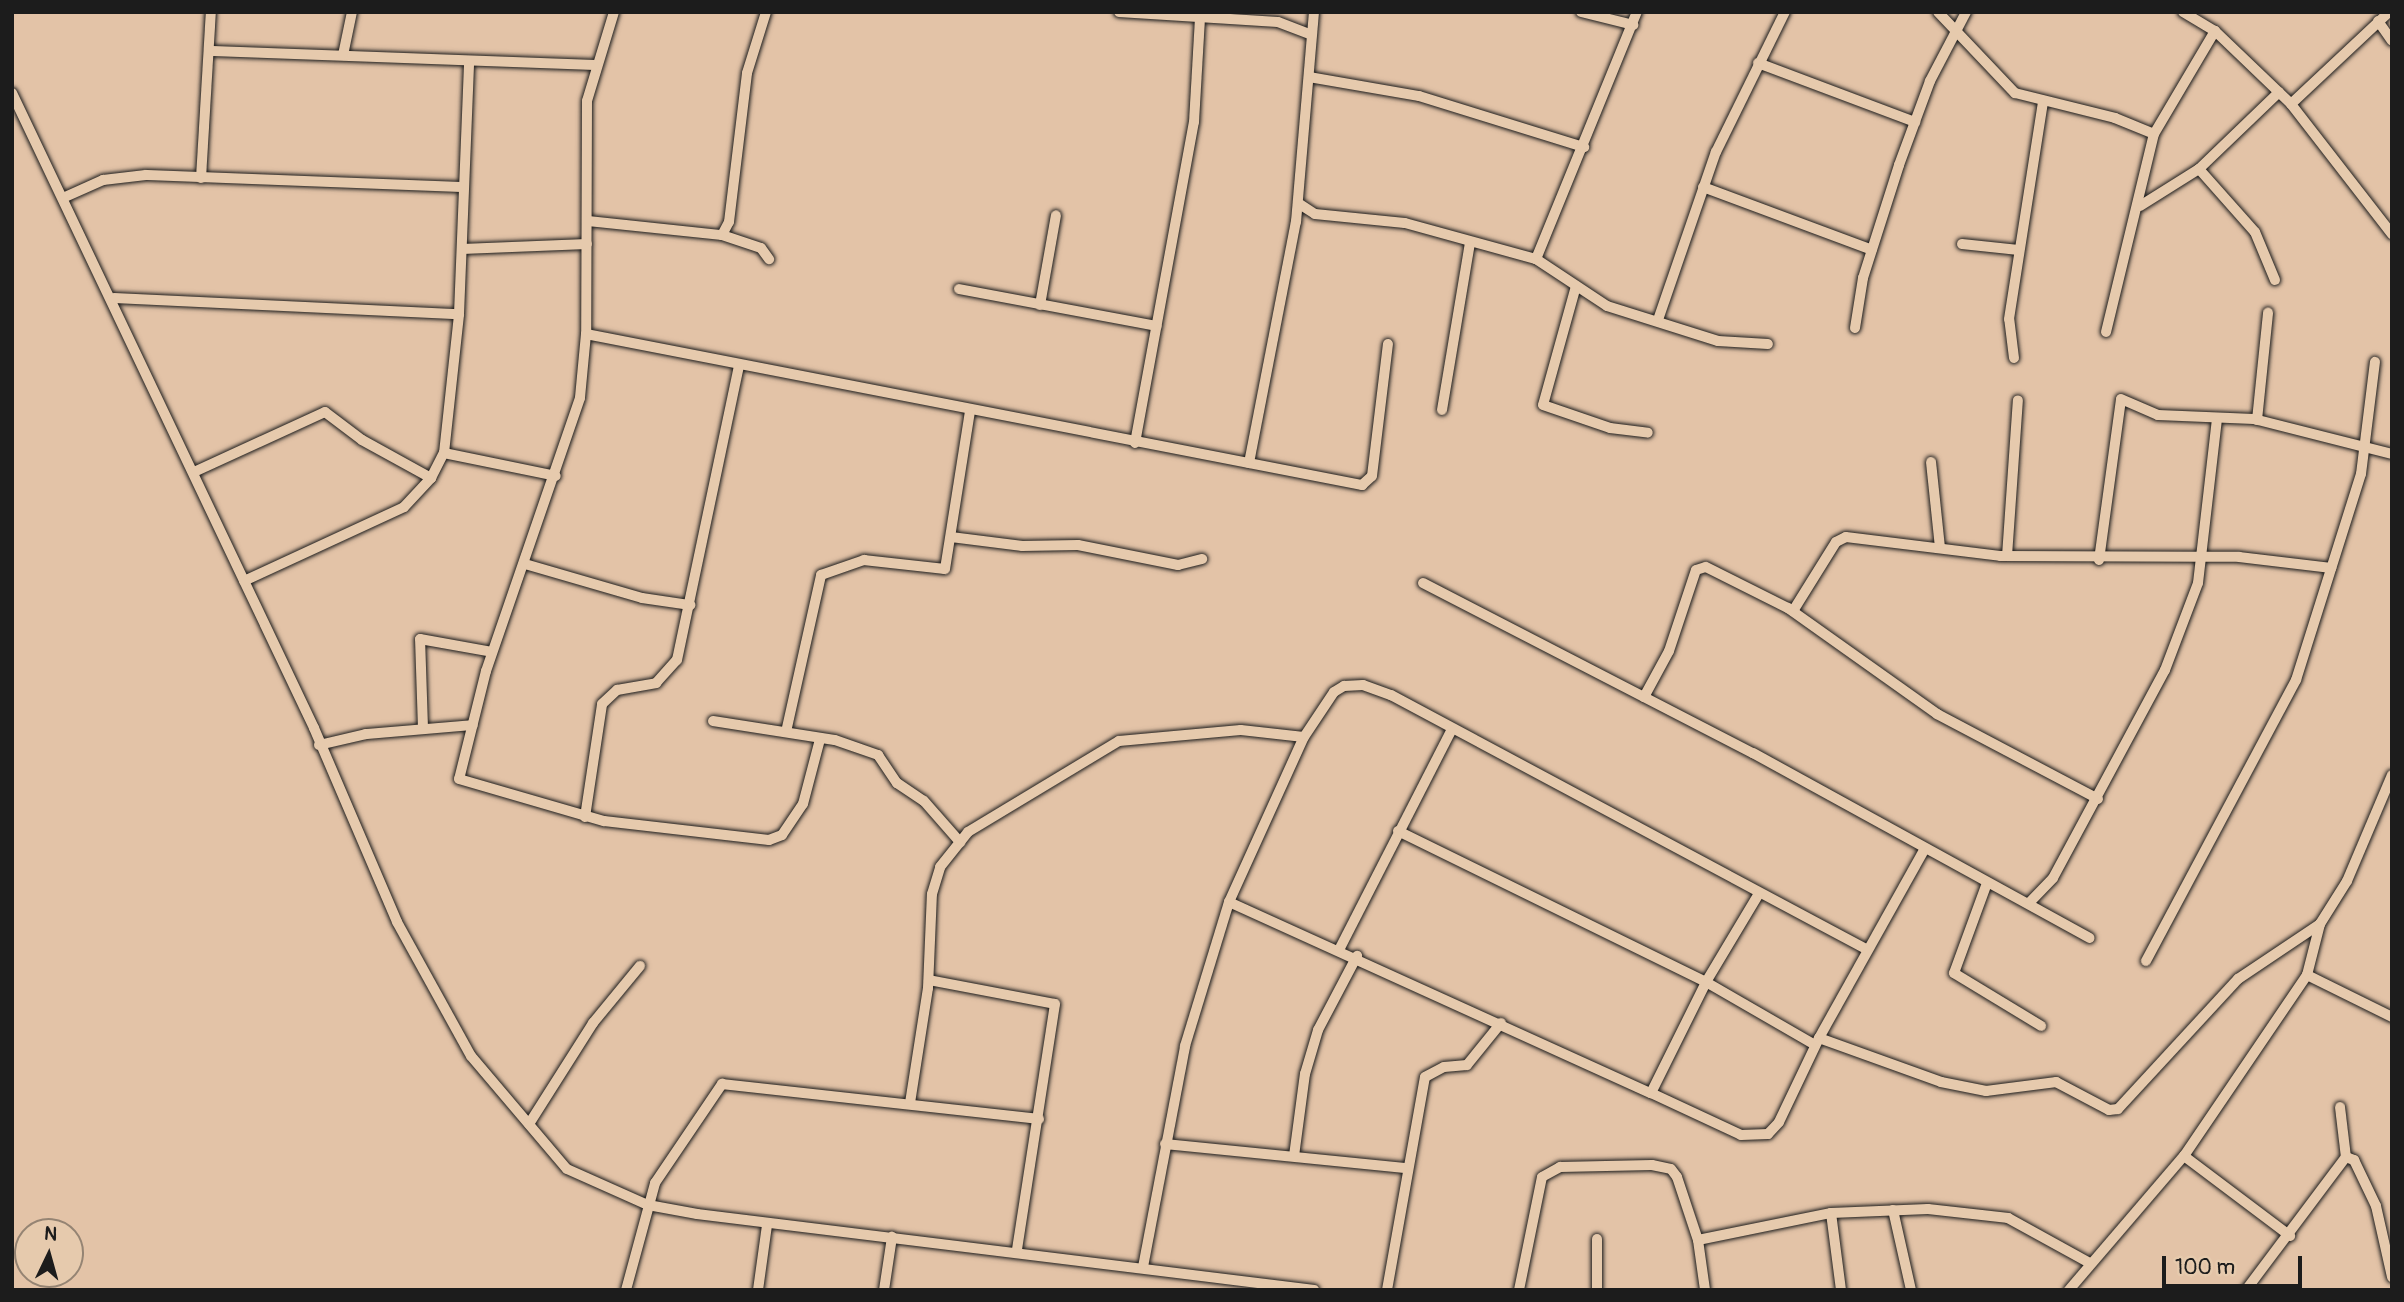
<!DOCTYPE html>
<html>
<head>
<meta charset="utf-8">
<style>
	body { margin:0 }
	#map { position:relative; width:2404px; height:1302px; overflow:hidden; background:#e3c3a7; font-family:Pangolin,sans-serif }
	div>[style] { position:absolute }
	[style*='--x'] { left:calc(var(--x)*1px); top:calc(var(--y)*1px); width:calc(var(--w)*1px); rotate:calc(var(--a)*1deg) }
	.roads { filter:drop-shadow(0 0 2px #1c1c1c) drop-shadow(0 0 2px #1c1c1c) }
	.minor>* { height:10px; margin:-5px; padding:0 5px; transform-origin:5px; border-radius:5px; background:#e6caad }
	span { translate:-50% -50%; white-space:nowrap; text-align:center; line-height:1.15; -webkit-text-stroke:5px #e6caad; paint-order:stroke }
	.frame { position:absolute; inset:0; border:14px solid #1c1c1c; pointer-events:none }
	.north { position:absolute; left:14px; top:1218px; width:70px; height:70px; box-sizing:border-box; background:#e6caad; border:2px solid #958473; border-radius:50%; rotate:5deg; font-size:19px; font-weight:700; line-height:28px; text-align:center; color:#1c1c1c }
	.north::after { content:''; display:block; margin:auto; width:24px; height:32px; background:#1c1c1c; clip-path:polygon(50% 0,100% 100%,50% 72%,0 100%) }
	.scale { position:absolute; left:2162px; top:1256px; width:140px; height:32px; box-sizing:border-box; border:4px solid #1c1c1c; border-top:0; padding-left:9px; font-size:21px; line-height:24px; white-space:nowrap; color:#1c1c1c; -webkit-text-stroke:5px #e6caad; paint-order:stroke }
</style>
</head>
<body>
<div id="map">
	<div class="roads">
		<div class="minor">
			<div style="--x:614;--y:12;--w:93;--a:106.9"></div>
			<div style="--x:587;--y:101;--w:233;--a:90.2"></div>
			<div style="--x:586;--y:334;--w:64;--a:95.4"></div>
			<div style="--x:580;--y:398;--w:289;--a:109"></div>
			<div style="--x:486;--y:671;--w:111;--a:104"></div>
			<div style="--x:459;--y:779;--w:151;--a:16.2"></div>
			<div style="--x:604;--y:821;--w:166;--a:6.6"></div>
			<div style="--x:769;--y:840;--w:14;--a:-21"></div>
			<div style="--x:782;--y:835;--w:37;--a:-56"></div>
			<div style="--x:803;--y:804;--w:67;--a:-75.3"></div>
			<div style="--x:1119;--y:12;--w:159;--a:3.6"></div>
			<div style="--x:1278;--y:22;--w:36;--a:21"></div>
			<div style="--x:1581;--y:12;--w:54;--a:14"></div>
			<div style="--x:1938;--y:12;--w:112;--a:46.5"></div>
			<div style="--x:2015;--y:93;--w:103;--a:14"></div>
			<div style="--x:2115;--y:118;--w:42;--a:22.3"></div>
			<div style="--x:2183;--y:12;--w:37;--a:31"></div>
			<div style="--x:2215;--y:31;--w:105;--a:43.8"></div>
			<div style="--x:2291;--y:104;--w:165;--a:52.2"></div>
			<div style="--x:2378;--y:21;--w:24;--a:55"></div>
			<div style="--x:211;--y:51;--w:386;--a:2.1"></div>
			<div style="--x:343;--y:55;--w:44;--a:-78.2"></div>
			<div style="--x:1758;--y:63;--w:168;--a:20.6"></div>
			<div style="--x:1309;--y:77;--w:112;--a:9.8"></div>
			<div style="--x:1419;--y:96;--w:173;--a:17.2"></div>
			<div style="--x:12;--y:93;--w:703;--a:64.56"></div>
			<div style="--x:314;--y:728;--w:211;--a:66.8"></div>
			<div style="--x:397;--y:922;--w:153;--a:61.1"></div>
			<div style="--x:471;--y:1056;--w:148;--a:49.7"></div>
			<div style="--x:567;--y:1169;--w:89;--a:24"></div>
			<div style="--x:648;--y:1205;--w:50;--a:10.4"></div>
			<div style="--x:697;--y:1214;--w:622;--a:7.02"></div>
			<div style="--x:2291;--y:104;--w:134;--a:-43.2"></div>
			<div style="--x:2199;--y:169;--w:84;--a:48.4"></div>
			<div style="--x:2255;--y:232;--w:52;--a:67.4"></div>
			<div style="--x:201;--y:178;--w:166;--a:-86.6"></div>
			<div style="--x:1703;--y:187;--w:180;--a:20.4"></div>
			<div style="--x:65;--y:197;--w:42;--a:-24.1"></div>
			<div style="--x:103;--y:180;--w:43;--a:-6.6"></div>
			<div style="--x:146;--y:175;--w:317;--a:2.2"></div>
			<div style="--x:1298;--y:203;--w:20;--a:33"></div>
			<div style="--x:1315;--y:214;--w:90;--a:5.7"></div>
			<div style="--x:1405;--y:223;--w:136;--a:15.4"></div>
			<div style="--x:1536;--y:259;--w:267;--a:-67.8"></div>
			<div style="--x:2140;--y:206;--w:70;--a:-32.1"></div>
			<div style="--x:2199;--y:169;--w:111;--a:-43.9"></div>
			<div style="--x:588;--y:221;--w:135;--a:6"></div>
			<div style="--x:722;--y:235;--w:41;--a:18.4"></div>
			<div style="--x:761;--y:248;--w:14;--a:54"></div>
			<div style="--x:722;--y:235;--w:15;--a:-62"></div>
			<div style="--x:729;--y:222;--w:150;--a:-83.1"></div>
			<div style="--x:747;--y:73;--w:64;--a:-72.7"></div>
			<div style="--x:1962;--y:244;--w:57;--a:6"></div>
			<div style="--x:462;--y:249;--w:125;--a:-2.3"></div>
			<div style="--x:1536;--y:259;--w:85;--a:33.5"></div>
			<div style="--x:1607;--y:306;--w:116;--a:17.5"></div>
			<div style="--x:1718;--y:341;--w:50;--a:3.4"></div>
			<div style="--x:1576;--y:286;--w:123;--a:105.5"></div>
			<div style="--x:1543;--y:405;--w:71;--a:18.9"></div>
			<div style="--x:1610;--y:428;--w:38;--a:7"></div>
			<div style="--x:959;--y:289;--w:201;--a:10.6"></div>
			<div style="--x:114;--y:298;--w:345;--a:2.7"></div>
			<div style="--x:1040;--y:305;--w:91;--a:-79.9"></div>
			<div style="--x:1658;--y:320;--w:178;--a:-71"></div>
			<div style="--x:1716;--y:152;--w:156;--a:-63.8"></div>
			<div style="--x:1855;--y:328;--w:51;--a:-80.9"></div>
			<div style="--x:1863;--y:278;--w:119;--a:-72.3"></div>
			<div style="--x:1899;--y:165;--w:90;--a:-69.7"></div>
			<div style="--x:1930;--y:81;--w:78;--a:-62.4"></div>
			<div style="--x:2106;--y:332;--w:204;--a:-76.4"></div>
			<div style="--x:2154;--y:134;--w:120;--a:-59.4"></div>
			<div style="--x:586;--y:334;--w:791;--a:11.01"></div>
			<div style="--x:1362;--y:485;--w:13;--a:-42"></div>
			<div style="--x:1372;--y:476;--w:133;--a:-83.1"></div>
			<div style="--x:2014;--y:358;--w:39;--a:-97"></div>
			<div style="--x:2009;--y:319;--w:221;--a:-81.1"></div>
			<div style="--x:1442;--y:410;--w:169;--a:-80.5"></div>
			<div style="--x:2257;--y:420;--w:108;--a:-84.1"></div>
			<div style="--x:1135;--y:443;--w:326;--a:-79.6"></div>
			<div style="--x:1194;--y:122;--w:104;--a:-86.7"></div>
			<div style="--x:444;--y:453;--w:114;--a:11.6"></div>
			<div style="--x:1931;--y:462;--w:85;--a:84"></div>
			<div style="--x:1249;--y:463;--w:246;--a:-79"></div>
			<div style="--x:1296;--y:222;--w:211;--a:-85.1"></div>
			<div style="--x:194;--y:472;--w:144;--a:-24.6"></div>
			<div style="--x:325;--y:412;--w:46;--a:37.1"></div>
			<div style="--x:362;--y:440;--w:79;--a:28.8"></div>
			<div style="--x:951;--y:537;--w:72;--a:7.2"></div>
			<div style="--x:1022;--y:546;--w:56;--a:-1"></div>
			<div style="--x:1078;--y:545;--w:102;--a:11.3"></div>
			<div style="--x:1178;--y:565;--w:25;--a:-14"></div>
			<div style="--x:2007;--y:556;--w:156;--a:-86"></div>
			<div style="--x:2099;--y:560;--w:162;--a:-82.2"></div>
			<div style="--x:2121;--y:399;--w:40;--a:23.4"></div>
			<div style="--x:2158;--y:415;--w:96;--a:2.4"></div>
			<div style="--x:2254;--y:419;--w:142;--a:14.2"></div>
			<div style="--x:525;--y:564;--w:122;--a:16.2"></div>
			<div style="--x:642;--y:598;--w:49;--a:8.3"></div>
			<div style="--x:244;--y:581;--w:176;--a:-24.8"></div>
			<div style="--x:404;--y:507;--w:40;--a:-47"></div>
			<div style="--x:431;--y:478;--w:28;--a:-63"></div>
			<div style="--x:444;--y:453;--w:140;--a:-83.8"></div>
			<div style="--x:459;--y:314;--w:251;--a:-87.7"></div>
			<div style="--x:1423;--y:583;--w:371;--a:27.3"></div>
			<div style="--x:1753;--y:753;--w:384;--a:28.8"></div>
			<div style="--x:1793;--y:611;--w:81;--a:-58.1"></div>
			<div style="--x:1836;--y:542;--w:11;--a:-27"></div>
			<div style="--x:1846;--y:537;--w:155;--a:7"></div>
			<div style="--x:2000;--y:556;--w:239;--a:0.2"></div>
			<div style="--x:2239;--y:557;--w:93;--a:6.8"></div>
			<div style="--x:1644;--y:697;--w:52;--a:-61.5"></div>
			<div style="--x:1669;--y:651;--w:85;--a:-71.6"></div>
			<div style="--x:1696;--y:570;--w:10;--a:-17"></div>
			<div style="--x:1706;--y:567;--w:92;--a:26.6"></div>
			<div style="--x:1788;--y:608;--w:183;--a:35.4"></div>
			<div style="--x:1937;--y:714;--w:182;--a:27.8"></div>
			<div style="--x:713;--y:721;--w:123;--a:8.9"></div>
			<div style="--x:835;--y:740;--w:46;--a:19.2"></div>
			<div style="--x:878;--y:755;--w:34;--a:56"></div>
			<div style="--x:897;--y:783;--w:32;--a:34"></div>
			<div style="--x:924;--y:801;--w:55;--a:48.7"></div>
			<div style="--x:423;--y:728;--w:89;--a:-91.9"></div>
			<div style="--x:420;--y:639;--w:73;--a:10.2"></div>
			<div style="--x:786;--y:732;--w:161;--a:-77.4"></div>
			<div style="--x:821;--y:575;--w:46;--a:-19.2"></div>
			<div style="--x:864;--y:560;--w:81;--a:6.3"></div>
			<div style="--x:945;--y:569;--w:159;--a:-81"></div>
			<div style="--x:319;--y:745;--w:48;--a:-13.2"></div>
			<div style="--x:366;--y:734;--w:107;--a:-4.8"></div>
			<div style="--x:585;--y:817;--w:114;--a:-81.4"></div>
			<div style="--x:602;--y:704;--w:21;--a:-43"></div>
			<div style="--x:617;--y:690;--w:40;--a:-10"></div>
			<div style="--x:656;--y:683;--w:31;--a:-48"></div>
			<div style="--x:677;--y:660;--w:299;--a:-78.1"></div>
			<div style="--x:1398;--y:831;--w:343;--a:26.1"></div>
			<div style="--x:1706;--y:982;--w:126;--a:30"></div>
			<div style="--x:1987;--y:883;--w:96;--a:110.1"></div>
			<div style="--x:1954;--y:973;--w:102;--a:31.3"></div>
			<div style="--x:1229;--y:902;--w:463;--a:24.4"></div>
			<div style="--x:1651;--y:1093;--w:124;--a:-63.6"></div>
			<div style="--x:1706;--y:982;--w:101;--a:-59.1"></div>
			<div style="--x:2030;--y:902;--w:33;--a:-46"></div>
			<div style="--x:2053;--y:878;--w:236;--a:-61.7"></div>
			<div style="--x:2165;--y:670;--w:93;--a:-69.2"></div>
			<div style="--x:2198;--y:583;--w:166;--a:-83.4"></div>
			<div style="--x:1340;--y:948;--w:244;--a:-62.9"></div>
			<div style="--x:2146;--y:961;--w:319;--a:-61.9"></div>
			<div style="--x:2296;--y:680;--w:216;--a:-72.5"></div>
			<div style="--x:2361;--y:474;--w:113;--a:-82.9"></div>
			<div style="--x:2307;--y:975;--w:95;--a:26.3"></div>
			<div style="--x:929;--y:980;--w:128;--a:10.8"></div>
			<div style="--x:1055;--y:1004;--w:249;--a:98.8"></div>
			<div style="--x:1819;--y:1038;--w:130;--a:19.8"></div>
			<div style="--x:1941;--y:1082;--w:46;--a:11.3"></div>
			<div style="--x:1986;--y:1091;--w:71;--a:-7.3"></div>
			<div style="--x:2056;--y:1082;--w:60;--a:27.8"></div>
			<div style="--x:2109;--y:1110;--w:9;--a:-6"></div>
			<div style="--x:2118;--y:1109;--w:177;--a:-47.3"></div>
			<div style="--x:2238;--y:979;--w:99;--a:-33.9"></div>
			<div style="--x:2320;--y:924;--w:51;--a:-57.9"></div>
			<div style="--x:2347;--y:881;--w:115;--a:-67"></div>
			<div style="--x:1651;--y:1093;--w:99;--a:25"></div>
			<div style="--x:1741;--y:1135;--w:27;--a:-2"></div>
			<div style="--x:1768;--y:1134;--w:16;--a:-47"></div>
			<div style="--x:1779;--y:1122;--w:93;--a:-64.5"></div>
			<div style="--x:1819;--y:1038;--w:215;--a:-60.8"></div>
			<div style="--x:910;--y:1103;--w:116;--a:-81.1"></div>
			<div style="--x:928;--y:988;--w:94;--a:-87.6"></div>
			<div style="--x:932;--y:894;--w:28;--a:-73"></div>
			<div style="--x:940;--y:867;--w:45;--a:-51.3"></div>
			<div style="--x:968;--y:832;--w:176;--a:-31.1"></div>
			<div style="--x:1119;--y:741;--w:122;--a:-5.2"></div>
			<div style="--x:1241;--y:730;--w:63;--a:6.3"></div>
			<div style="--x:2340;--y:1107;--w:50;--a:83.2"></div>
			<div style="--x:529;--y:1124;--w:120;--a:-57.6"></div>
			<div style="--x:593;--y:1023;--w:74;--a:-50.5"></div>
			<div style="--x:1165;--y:1144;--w:241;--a:5.7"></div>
			<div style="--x:1294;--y:1156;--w:83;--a:-82.4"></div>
			<div style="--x:1305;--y:1074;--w:46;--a:-73.5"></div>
			<div style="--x:1318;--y:1030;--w:84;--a:-62.2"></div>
			<div style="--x:2184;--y:1156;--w:133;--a:37"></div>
			<div style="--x:2346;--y:1157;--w:9;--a:21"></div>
			<div style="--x:2354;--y:1160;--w:51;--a:64.4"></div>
			<div style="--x:2376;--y:1206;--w:73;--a:77.3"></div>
			<div style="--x:1893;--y:1210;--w:82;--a:77.3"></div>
			<div style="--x:1831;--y:1213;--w:78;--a:82.6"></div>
			<div style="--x:1597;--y:1239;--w:51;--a:90"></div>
			<div style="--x:1698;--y:1240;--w:136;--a:-11.5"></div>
			<div style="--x:1831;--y:1213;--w:97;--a:-2.4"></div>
			<div style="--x:1928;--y:1209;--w:81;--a:6.4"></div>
			<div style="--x:2008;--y:1218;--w:94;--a:28.8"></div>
			<div style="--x:1143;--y:1267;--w:225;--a:-79.2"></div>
			<div style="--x:1185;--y:1046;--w:151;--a:-73"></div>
			<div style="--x:1229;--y:902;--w:181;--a:-65.6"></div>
			<div style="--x:1304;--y:737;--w:54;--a:-56.3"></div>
			<div style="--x:1334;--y:692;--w:12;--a:-31"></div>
			<div style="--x:1344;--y:686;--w:19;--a:-3"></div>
			<div style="--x:1363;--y:685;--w:30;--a:20"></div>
			<div style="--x:1391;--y:695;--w:539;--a:28.14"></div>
			<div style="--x:626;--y:1290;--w:111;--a:-74.8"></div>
			<div style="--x:655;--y:1183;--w:120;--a:-55.9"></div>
			<div style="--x:722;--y:1084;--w:319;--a:6.3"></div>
			<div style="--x:758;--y:1290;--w:66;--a:-82.1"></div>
			<div style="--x:884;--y:1290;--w:54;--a:-81.4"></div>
			<div style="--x:1387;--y:1290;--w:216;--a:-79.9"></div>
			<div style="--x:1425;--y:1077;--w:21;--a:-28"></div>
			<div style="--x:1444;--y:1067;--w:23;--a:-5"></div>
			<div style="--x:1467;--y:1065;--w:54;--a:-51"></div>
			<div style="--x:1519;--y:1290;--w:115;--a:-78.5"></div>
			<div style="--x:1542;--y:1177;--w:21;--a:-29"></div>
			<div style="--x:1560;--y:1167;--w:92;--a:-1.2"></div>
			<div style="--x:1652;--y:1165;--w:19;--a:12"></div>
			<div style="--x:1671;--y:1169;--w:10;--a:53"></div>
			<div style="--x:1677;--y:1177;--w:66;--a:71.6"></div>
			<div style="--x:1698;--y:1240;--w:50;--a:82"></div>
			<div style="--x:2069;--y:1290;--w:177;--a:-49.4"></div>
			<div style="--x:2184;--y:1156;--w:219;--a:-55.8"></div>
			<div style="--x:2307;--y:975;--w:53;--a:-75.7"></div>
			<div style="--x:2246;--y:1290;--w:166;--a:-53.1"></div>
		</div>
	</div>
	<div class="frame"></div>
	<div class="north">N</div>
	<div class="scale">100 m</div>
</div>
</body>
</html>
